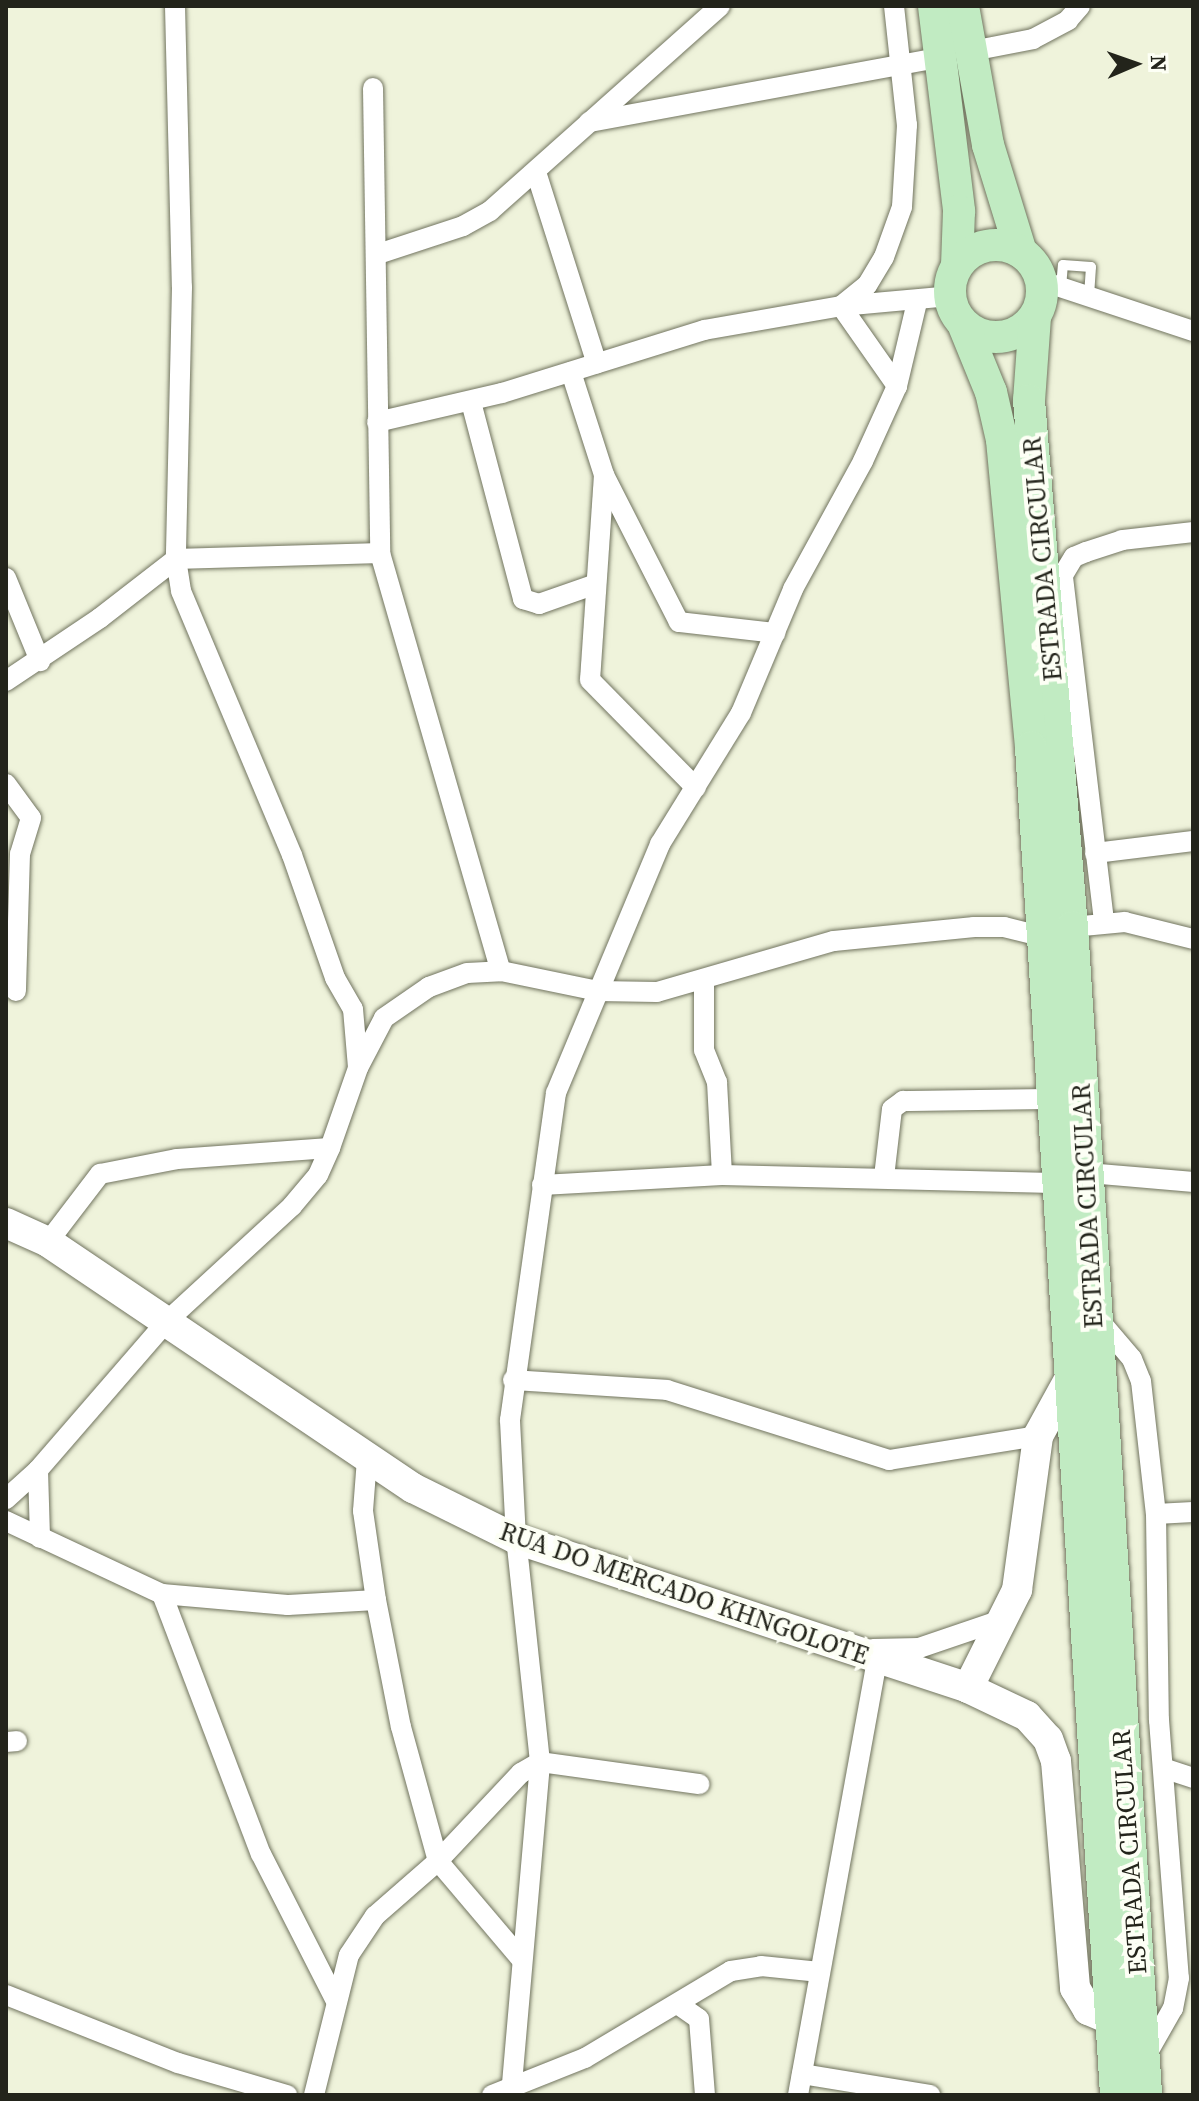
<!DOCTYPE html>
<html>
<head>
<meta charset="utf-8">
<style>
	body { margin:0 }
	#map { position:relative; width:1199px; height:2101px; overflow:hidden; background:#eff3db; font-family:"Source Serif 4",serif }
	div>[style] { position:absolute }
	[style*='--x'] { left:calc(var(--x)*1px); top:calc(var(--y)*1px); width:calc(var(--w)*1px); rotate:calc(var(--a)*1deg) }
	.roads { filter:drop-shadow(0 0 2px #71745f) drop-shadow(0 0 2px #71745f) }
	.lane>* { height:10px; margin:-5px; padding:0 5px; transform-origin:5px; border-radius:5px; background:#fff }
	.street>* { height:20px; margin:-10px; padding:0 10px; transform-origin:10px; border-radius:10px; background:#fff }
	.secondary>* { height:30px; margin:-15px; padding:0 15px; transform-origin:15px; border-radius:15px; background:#fff }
	.primary>* { height:32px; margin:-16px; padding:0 16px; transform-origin:16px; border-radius:16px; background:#c1ebc2 }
	.primary>.ring { margin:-16px; padding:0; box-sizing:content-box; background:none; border:32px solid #c1ebc2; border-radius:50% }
	span { translate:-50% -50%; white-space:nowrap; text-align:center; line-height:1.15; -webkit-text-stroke:8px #fdfff5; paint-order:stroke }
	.street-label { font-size:26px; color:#23241b }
	.frame { position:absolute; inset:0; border:8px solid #23241b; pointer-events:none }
	.north { position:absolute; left:1095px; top:24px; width:80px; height:80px; -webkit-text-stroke:6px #fdfff5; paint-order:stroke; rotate:88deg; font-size:22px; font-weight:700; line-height:32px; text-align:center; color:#23241b }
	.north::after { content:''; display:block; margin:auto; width:28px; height:36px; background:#23241b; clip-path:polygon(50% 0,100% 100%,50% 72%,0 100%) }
</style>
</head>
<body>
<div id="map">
	<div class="roads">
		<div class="lane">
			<div style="--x:1061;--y:287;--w:22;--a:-85"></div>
			<div style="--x:1063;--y:265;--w:28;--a:4"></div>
			<div style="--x:1091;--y:267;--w:28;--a:94"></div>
		</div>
		<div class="street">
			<div style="--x:175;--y:6;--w:281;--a:88.6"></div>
			<div style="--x:182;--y:287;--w:272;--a:91.3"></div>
			<div style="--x:176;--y:559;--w:32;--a:81"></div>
			<div style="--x:181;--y:591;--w:286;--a:67.2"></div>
			<div style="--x:292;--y:855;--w:130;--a:70.7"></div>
			<div style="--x:335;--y:978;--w:36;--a:60"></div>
			<div style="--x:353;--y:1009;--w:58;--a:85.1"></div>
			<div style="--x:894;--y:6;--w:120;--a:83.8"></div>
			<div style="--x:907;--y:125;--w:82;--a:93.5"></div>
			<div style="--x:902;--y:207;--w:53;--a:109.8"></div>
			<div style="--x:884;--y:257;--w:33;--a:121"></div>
			<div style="--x:867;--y:285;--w:33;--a:141"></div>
			<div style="--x:841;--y:306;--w:98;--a:55"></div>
			<div style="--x:972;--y:51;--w:62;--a:-11.1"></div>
			<div style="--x:1033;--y:39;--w:40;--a:-28"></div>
			<div style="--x:1068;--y:20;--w:18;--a:-49"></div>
			<div style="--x:373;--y:88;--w:465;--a:89.1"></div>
			<div style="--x:380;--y:553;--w:435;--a:73.9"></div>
			<div style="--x:589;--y:122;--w:361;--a:-10.4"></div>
			<div style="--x:536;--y:172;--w:201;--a:72.4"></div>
			<div style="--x:378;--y:254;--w:89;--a:-18.2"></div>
			<div style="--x:463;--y:226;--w:31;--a:-29"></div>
			<div style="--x:490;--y:211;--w:308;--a:-41.7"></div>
			<div style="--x:1042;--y:281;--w:159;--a:18.3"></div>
			<div style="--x:571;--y:372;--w:108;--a:72.2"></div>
			<div style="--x:604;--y:475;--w:205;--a:93.9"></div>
			<div style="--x:590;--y:680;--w:151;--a:45.5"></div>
			<div style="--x:471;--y:402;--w:204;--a:75.2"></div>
			<div style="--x:523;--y:599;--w:17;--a:17"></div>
			<div style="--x:539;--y:604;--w:60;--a:-19.3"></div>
			<div style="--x:377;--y:422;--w:128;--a:-13.1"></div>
			<div style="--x:502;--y:393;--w:212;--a:-17.3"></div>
			<div style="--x:704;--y:330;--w:139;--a:-9.9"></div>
			<div style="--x:841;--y:306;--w:109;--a:-5.2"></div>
			<div style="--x:604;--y:475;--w:165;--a:63"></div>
			<div style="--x:679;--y:622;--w:97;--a:6.5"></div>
			<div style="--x:6;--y:578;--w:90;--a:67.7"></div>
			<div style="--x:6;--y:681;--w:113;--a:-33.8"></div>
			<div style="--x:100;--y:618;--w:96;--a:-37.8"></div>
			<div style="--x:176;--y:559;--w:204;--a:-1.7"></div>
			<div style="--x:6;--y:784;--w:42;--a:53.7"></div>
			<div style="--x:31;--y:818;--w:38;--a:107"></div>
			<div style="--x:20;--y:854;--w:137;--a:91.7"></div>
			<div style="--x:1095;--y:853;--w:99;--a:-7"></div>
			<div style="--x:1104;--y:921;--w:348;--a:-96.8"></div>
			<div style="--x:1063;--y:575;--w:21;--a:-59"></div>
			<div style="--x:1074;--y:557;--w:13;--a:-23"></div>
			<div style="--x:1086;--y:552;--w:38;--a:-18"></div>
			<div style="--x:1122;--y:540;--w:71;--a:-6.4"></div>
			<div style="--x:1072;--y:927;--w:53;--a:-5.4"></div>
			<div style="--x:1125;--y:922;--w:70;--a:14"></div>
			<div style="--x:704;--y:982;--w:68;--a:90"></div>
			<div style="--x:704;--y:1050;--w:35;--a:68"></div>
			<div style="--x:717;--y:1082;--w:93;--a:86.9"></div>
			<div style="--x:1088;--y:1173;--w:105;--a:4.9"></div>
			<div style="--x:884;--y:1177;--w:68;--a:-83.3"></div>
			<div style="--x:892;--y:1109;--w:14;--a:-36"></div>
			<div style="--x:903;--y:1101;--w:151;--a:-0.8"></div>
			<div style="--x:542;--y:1185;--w:180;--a:-3.2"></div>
			<div style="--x:722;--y:1175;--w:337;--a:1.4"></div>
			<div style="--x:48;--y:1242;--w:86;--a:-52.6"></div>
			<div style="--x:100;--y:1174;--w:78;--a:-11"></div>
			<div style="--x:177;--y:1159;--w:153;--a:-4.1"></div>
			<div style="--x:330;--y:1148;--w:85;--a:-70.7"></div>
			<div style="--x:358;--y:1068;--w:56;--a:-62.5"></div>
			<div style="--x:384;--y:1018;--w:55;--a:-34.6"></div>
			<div style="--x:429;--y:987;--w:40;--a:-20.2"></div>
			<div style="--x:467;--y:973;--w:34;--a:-3"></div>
			<div style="--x:501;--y:971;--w:99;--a:11.7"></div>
			<div style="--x:598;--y:991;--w:59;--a:1"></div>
			<div style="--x:657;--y:992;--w:184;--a:-16.1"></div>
			<div style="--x:834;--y:941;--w:141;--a:-5.7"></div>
			<div style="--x:974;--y:927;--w:30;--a:0"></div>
			<div style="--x:1004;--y:927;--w:41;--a:14"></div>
			<div style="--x:1098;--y:1319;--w:52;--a:49.6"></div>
			<div style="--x:1132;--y:1359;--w:24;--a:68"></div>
			<div style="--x:1141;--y:1381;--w:134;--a:83.6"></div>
			<div style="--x:1156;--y:1514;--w:206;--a:89.2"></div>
			<div style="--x:1159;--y:1720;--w:259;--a:85.6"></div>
			<div style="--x:1179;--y:1978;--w:31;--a:101"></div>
			<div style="--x:1173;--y:2008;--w:59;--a:119.6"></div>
			<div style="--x:513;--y:1380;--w:154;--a:3.7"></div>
			<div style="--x:667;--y:1390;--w:233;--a:17.5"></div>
			<div style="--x:889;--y:1460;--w:151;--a:-9.2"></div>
			<div style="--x:367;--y:1459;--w:52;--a:94.4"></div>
			<div style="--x:363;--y:1511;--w:90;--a:81.7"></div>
			<div style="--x:376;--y:1600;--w:129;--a:78.9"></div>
			<div style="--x:401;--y:1727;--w:139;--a:74.6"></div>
			<div style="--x:438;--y:1861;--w:128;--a:49.7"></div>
			<div style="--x:38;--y:1470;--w:68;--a:88.3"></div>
			<div style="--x:6;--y:1499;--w:43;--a:-42.2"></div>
			<div style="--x:38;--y:1470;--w:196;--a:-49.1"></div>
			<div style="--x:166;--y:1322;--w:171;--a:-42.6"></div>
			<div style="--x:292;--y:1206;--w:40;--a:-50"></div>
			<div style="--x:318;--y:1175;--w:30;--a:-66"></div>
			<div style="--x:1156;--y:1514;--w:37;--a:-3"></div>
			<div style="--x:6;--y:1521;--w:172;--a:25.1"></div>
			<div style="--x:162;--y:1594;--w:126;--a:5"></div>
			<div style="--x:288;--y:1605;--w:88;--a:-3.3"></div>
			<div style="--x:162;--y:1594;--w:278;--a:69.2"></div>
			<div style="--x:261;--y:1854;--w:165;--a:63"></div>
			<div style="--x:873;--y:1649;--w:46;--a:-1.2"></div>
			<div style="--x:919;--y:1648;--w:90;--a:-18.8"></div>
			<div style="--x:6;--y:1742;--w:11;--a:-5"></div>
			<div style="--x:1166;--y:1769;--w:28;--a:18"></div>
			<div style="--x:6;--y:1995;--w:185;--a:21.6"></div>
			<div style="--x:178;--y:2063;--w:114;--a:16.4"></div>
			<div style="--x:679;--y:2005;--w:24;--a:35"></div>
			<div style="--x:699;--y:2019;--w:76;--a:85.5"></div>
			<div style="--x:802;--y:2074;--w:130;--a:9.3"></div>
			<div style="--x:314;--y:2095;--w:144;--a:-76"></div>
			<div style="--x:349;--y:1955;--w:47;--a:-56.3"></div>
			<div style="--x:375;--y:1916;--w:84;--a:-41.1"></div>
			<div style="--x:438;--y:1861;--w:121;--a:-46.7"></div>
			<div style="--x:521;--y:1773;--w:22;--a:-30"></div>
			<div style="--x:540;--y:1762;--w:161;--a:7.9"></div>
			<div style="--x:492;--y:2095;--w:100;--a:-21.7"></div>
			<div style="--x:585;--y:2058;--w:170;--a:-30.8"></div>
			<div style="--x:731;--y:1971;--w:30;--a:-9"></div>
			<div style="--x:761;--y:1966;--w:59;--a:5.8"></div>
			<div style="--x:511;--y:2095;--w:334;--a:-85"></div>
			<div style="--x:540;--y:1762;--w:224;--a:-96.1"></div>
			<div style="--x:516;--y:1539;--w:119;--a:-92.9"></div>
			<div style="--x:510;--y:1420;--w:330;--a:-82"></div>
			<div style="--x:556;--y:1093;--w:270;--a:-67.3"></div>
			<div style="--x:660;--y:844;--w:154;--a:-58.3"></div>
			<div style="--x:741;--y:713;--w:134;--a:-67.2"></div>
			<div style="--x:793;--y:589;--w:146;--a:-61.3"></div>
			<div style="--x:863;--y:461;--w:82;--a:-65.6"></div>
			<div style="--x:897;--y:386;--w:86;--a:-76.6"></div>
			<div style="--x:798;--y:2095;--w:441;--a:-79.7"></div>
		</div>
		<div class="secondary">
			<div style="--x:6;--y:1223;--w:46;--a:24.3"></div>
			<div style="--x:48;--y:1242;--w:440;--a:34"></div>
			<div style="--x:413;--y:1488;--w:115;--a:26.3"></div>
			<div style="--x:516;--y:1539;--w:476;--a:18.2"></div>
			<div style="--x:968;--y:1688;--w:110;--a:-63.4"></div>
			<div style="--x:1017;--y:1590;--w:155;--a:-82.2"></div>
			<div style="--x:1038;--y:1436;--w:68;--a:-61.2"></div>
			<div style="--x:968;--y:1688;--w:65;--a:25.4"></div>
			<div style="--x:1027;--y:1716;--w:31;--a:48"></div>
			<div style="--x:1048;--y:1739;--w:23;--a:70"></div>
			<div style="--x:1056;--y:1761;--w:228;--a:85.2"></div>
			<div style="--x:1075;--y:1988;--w:26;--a:59"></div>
			<div style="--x:1088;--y:2010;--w:25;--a:23"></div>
		</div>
		<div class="primary">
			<div style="--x:934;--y:6;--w:207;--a:83"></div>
			<div style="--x:959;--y:211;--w:54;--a:92.1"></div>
			<div style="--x:963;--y:6;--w:141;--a:79.8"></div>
			<div style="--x:988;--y:145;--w:112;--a:72.9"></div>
			<div class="ring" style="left:950px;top:245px;width:60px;height:60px"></div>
			<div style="--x:1035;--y:317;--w:83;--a:94.1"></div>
			<div style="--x:1029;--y:400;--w:529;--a:85.34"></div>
			<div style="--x:1072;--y:927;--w:1170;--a:86.37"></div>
			<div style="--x:964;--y:326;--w:71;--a:67.8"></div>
			<div style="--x:991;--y:392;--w:49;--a:77.1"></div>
			<div style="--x:1002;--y:440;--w:308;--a:84.6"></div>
			<div style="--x:1031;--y:747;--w:1351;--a:86.39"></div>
		</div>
	</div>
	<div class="street-label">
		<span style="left:1043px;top:559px;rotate:-95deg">ESTRADA CIRCULAR</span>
		<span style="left:1088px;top:1206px;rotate:-93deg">ESTRADA CIRCULAR</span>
		<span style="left:684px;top:1594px;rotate:19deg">RUA DO MERCADO KHNGOLOTE</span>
		<span style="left:1130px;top:1852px;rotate:-94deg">ESTRADA CIRCULAR</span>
	</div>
	<div class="frame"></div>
	<div class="north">N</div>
</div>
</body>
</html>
